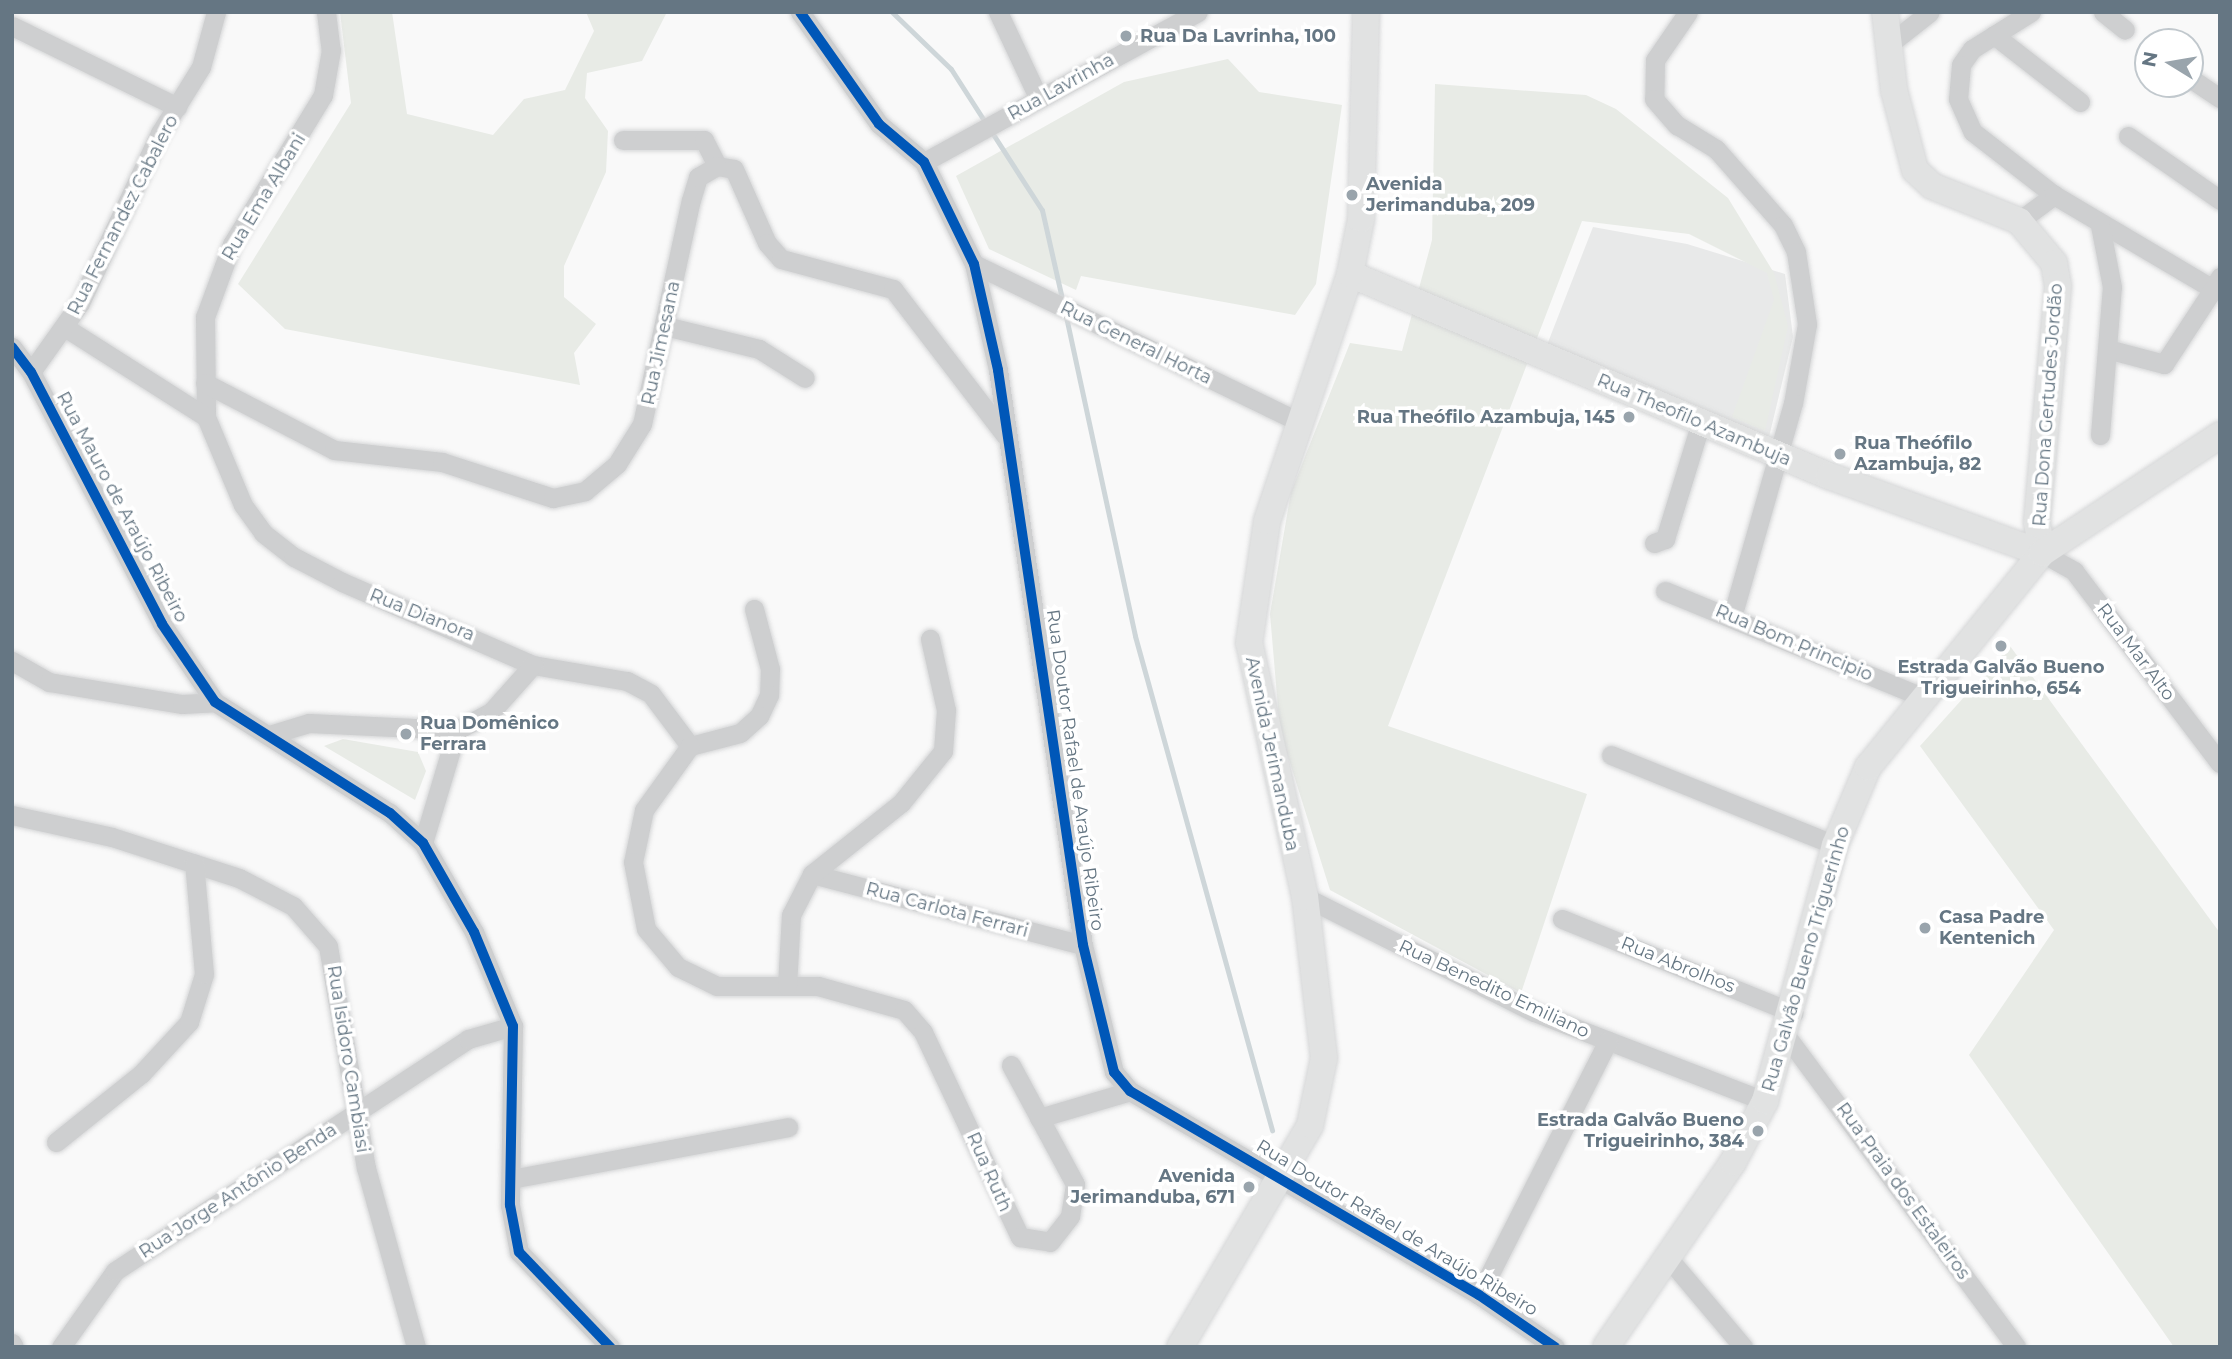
<!DOCTYPE html>
<html>
<head>
<meta charset="utf-8">
<style>
	body { margin:0 }
	#map { position:relative; width:2232px; height:1359px; overflow:hidden; background:#f9f9f9; font-family:Montserrat,sans-serif }
	div>[style] { position:absolute }
	[style*='--x'] { left:calc(var(--x)*1px); top:calc(var(--y)*1px); width:calc(var(--w)*1px); rotate:calc(var(--a)*1deg) }
	.built>* { inset:0; background:#e8e9e9 }
	.green>* { inset:0; background:#e8ebe6 }
	.stream>* { height:5px; margin:-2.5px; padding:0 2.5px; transform-origin:2.5px; border-radius:2.5px; background:#ced6d9 }
	.roads { filter:drop-shadow(0 0 2px #d5d6d7) drop-shadow(0 0 2px #d5d6d7) }
	.street>* { height:19px; margin:-9.5px; padding:0 9.5px; transform-origin:9.5px; border-radius:9.5px; background:#cecfd0 }
	.secondary>* { height:26px; margin:-13px; padding:0 13px; transform-origin:13px; border-radius:13px; background:#e1e2e2 }
	.cycleway>* { height:10px; margin:-5px; padding:0 5px; transform-origin:5px; border-radius:5px; background:#0057b8 }
	.dots>* { width:19px; height:19px; translate:-50% -50%; box-sizing:border-box; border:4px solid #fff; border-radius:50% }
	span { translate:-50% -50%; white-space:nowrap; text-align:center; line-height:1.15; -webkit-text-stroke:7px #fff; paint-order:stroke }
	.poi-label { font-size:18px; color:#657683; font-weight:700 }
	.left { translate:0 -50%; text-align:left }
	.right { translate:-100% -50%; text-align:right }
	.street-label { font-size:18px; color:#657683 }
	.frame { position:absolute; inset:0; border:14px solid #657683; pointer-events:none }
	.north { position:absolute; left:2134px; top:28px; width:70px; height:70px; box-sizing:border-box; background:#fff; border:2px solid #c1c8cd; border-radius:50%; rotate:281deg; font-size:19px; font-weight:700; line-height:28px; text-align:center; color:#657683 }
	.north::after { content:''; display:block; margin:auto; width:24px; height:32px; background:#99a4ac; clip-path:polygon(50% 0,100% 100%,50% 72%,0 100%) }
</style>
</head>
<body>
<div id="map">
	<div class="built">
		<div style="clip-path:polygon(1593px 227px,1687px 244px,1785px 274px,1793px 337px,1769px 437px,1547px 345px)"></div>
	</div>
	<div class="green">
		<div style="clip-path:polygon(340px 12px,392px 12px,407px 114px,493px 135px,524px 99px,565px 90px,594px 31px,586px 12px,667px 12px,642px 61px,587px 73px,585px 98px,608px 131px,606px 172px,564px 266px,564px 297px,596px 324px,574px 353px,580px 385px,285px 329px,238px 284px,351px 103px)"></div>
		<div style="clip-path:polygon(1228px 59px,1259px 92px,1342px 105px,1316px 284px,1295px 315px,1081px 276px,1076px 290px,989px 249px,956px 176px,1124px 82px)"></div>
		<div style="clip-path:polygon(1435px 84px,1586px 95px,1616px 109px,1728px 198px,1774px 273px,1788px 326px,1765px 431px,1732px 417px,1774px 300px,1767px 273px,1689px 234px,1582px 221px,1388px 726px,1587px 794px,1521px 993px,1330px 890px,1280px 731px,1270px 614px,1291px 492px,1350px 343px,1402px 351px,1432px 240px)"></div>
		<div style="clip-path:polygon(2010px 646px,2220px 933px,2220px 1347px,2174px 1347px,1969px 1055px,2054px 930px,1920px 746px)"></div>
		<div style="clip-path:polygon(343px 739px,418px 752px,426px 771px,415px 800px,324px 746px)"></div>
	</div>
	<div class="stream">
		<div style="--x:892;--y:12;--w:82;--a:44"></div>
		<div style="--x:951;--y:69;--w:63;--a:57.3"></div>
		<div style="--x:991;--y:131;--w:94;--a:57.2"></div>
		<div style="--x:1042;--y:210;--w:91;--a:77.3"></div>
		<div style="--x:1065;--y:312;--w:331;--a:77.8"></div>
		<div style="--x:1135;--y:636;--w:513;--a:74.5"></div>
	</div>
	<div class="roads">
		<div class="street">
			<div style="--x:326;--y:12;--w:38;--a:83"></div>
			<div style="--x:331;--y:50;--w:46;--a:100.1"></div>
			<div style="--x:323;--y:95;--w:175;--a:121.4"></div>
			<div style="--x:232;--y:244;--w:78;--a:110.3"></div>
			<div style="--x:205;--y:317;--w:100;--a:89.4"></div>
			<div style="--x:206;--y:417;--w:95;--a:67.2"></div>
			<div style="--x:243;--y:505;--w:34;--a:54"></div>
			<div style="--x:263;--y:533;--w:39;--a:38"></div>
			<div style="--x:294;--y:557;--w:54;--a:27.5"></div>
			<div style="--x:342;--y:582;--w:208;--a:23.5"></div>
			<div style="--x:533;--y:665;--w:95;--a:9.7"></div>
			<div style="--x:627;--y:681;--w:27;--a:28"></div>
			<div style="--x:651;--y:694;--w:65;--a:53.1"></div>
			<div style="--x:800;--y:12;--w:137;--a:54.8"></div>
			<div style="--x:879;--y:124;--w:59;--a:40.2"></div>
			<div style="--x:924;--y:162;--w:114;--a:63.9"></div>
			<div style="--x:974;--y:264;--w:109;--a:77.2"></div>
			<div style="--x:998;--y:370;--w:581;--a:81.59"></div>
			<div style="--x:1083;--y:945;--w:131;--a:76.3"></div>
			<div style="--x:1114;--y:1072;--w:25;--a:50"></div>
			<div style="--x:1130;--y:1091;--w:404;--a:30.3"></div>
			<div style="--x:1479;--y:1295;--w:92;--a:34.4"></div>
			<div style="--x:998;--y:12;--w:96;--a:64.8"></div>
			<div style="--x:1688;--y:12;--w:58;--a:124.5"></div>
			<div style="--x:1655;--y:60;--w:39;--a:91"></div>
			<div style="--x:1654;--y:99;--w:35;--a:49"></div>
			<div style="--x:1677;--y:125;--w:46;--a:31.6"></div>
			<div style="--x:1716;--y:149;--w:101;--a:48.6"></div>
			<div style="--x:1783;--y:225;--w:30;--a:64"></div>
			<div style="--x:1796;--y:252;--w:73;--a:81.3"></div>
			<div style="--x:1807;--y:324;--w:80;--a:100"></div>
			<div style="--x:1793;--y:403;--w:223;--a:105.9"></div>
			<div style="--x:2031;--y:12;--w:70;--a:147.9"></div>
			<div style="--x:1972;--y:49;--w:19;--a:125"></div>
			<div style="--x:1961;--y:65;--w:34;--a:95"></div>
			<div style="--x:1958;--y:99;--w:36;--a:66"></div>
			<div style="--x:1973;--y:132;--w:103;--a:37.9"></div>
			<div style="--x:2103;--y:12;--w:28;--a:39"></div>
			<div style="--x:12;--y:26;--w:184;--a:26.1"></div>
			<div style="--x:1994;--y:35;--w:109;--a:37.9"></div>
			<div style="--x:1888;--y:45;--w:53;--a:-38.2"></div>
			<div style="--x:2190;--y:78;--w:36;--a:34"></div>
			<div style="--x:2128;--y:136;--w:112;--a:34.8"></div>
			<div style="--x:623;--y:140;--w:81;--a:0"></div>
			<div style="--x:704;--y:140;--w:29;--a:63"></div>
			<div style="--x:924;--y:162;--w:312;--a:-28.7"></div>
			<div style="--x:717;--y:166;--w:17;--a:10"></div>
			<div style="--x:734;--y:169;--w:81;--a:66"></div>
			<div style="--x:767;--y:243;--w:21;--a:49"></div>
			<div style="--x:781;--y:259;--w:116;--a:15"></div>
			<div style="--x:893;--y:289;--w:185;--a:52.5"></div>
			<div style="--x:2019;--y:221;--w:44;--a:-36.6"></div>
			<div style="--x:2054;--y:195;--w:185;--a:30.6"></div>
			<div style="--x:2213;--y:289;--w:14;--a:-60"></div>
			<div style="--x:974;--y:264;--w:360;--a:25.9"></div>
			<div style="--x:665;--y:326;--w:97;--a:13.7"></div>
			<div style="--x:759;--y:349;--w:54;--a:32.2"></div>
			<div style="--x:66;--y:328;--w:166;--a:32.4"></div>
			<div style="--x:12;--y:347;--w:31;--a:53"></div>
			<div style="--x:31;--y:372;--w:284;--a:62.5"></div>
			<div style="--x:162;--y:624;--w:94;--a:55.8"></div>
			<div style="--x:215;--y:702;--w:207;--a:32.4"></div>
			<div style="--x:390;--y:813;--w:45;--a:42.3"></div>
			<div style="--x:423;--y:843;--w:103;--a:60.2"></div>
			<div style="--x:474;--y:932;--w:102;--a:67.5"></div>
			<div style="--x:513;--y:1026;--w:179;--a:91"></div>
			<div style="--x:510;--y:1205;--w:48;--a:79.2"></div>
			<div style="--x:519;--y:1252;--w:132;--a:46.2"></div>
			<div style="--x:2111;--y:350;--w:55;--a:14.8"></div>
			<div style="--x:2164;--y:364;--w:90;--a:-56.8"></div>
			<div style="--x:31;--y:372;--w:85;--a:-54.6"></div>
			<div style="--x:80;--y:303;--w:188;--a:-64.8"></div>
			<div style="--x:160;--y:133;--w:78;--a:-58.2"></div>
			<div style="--x:201;--y:67;--w:57;--a:-74.7"></div>
			<div style="--x:205;--y:383;--w:145;--a:27.4"></div>
			<div style="--x:334;--y:450;--w:109;--a:6.3"></div>
			<div style="--x:442;--y:462;--w:117;--a:18"></div>
			<div style="--x:553;--y:498;--w:33;--a:-12"></div>
			<div style="--x:585;--y:491;--w:42;--a:-40.2"></div>
			<div style="--x:617;--y:464;--w:47;--a:-58"></div>
			<div style="--x:642;--y:424;--w:229;--a:-77.7"></div>
			<div style="--x:691;--y:200;--w:24;--a:-73"></div>
			<div style="--x:698;--y:177;--w:22;--a:-30"></div>
			<div style="--x:2100;--y:435;--w:148;--a:-85.4"></div>
			<div style="--x:2112;--y:287;--w:63;--a:-101"></div>
			<div style="--x:1654;--y:543;--w:12;--a:-20"></div>
			<div style="--x:1665;--y:539;--w:122;--a:-72.9"></div>
			<div style="--x:2042;--y:553;--w:37;--a:29"></div>
			<div style="--x:2074;--y:571;--w:241;--a:52.8"></div>
			<div style="--x:1665;--y:591;--w:278;--a:22.4"></div>
			<div style="--x:754;--y:609;--w:62;--a:75.1"></div>
			<div style="--x:770;--y:669;--w:26;--a:92"></div>
			<div style="--x:769;--y:695;--w:23;--a:115"></div>
			<div style="--x:759;--y:716;--w:25;--a:138"></div>
			<div style="--x:740;--y:733;--w:52;--a:165.4"></div>
			<div style="--x:690;--y:746;--w:79;--a:125.7"></div>
			<div style="--x:644;--y:810;--w:53;--a:101.9"></div>
			<div style="--x:633;--y:862;--w:68;--a:79"></div>
			<div style="--x:646;--y:929;--w:50;--a:49.9"></div>
			<div style="--x:678;--y:967;--w:43;--a:26"></div>
			<div style="--x:717;--y:986;--w:101;--a:0"></div>
			<div style="--x:818;--y:986;--w:89;--a:15.6"></div>
			<div style="--x:904;--y:1010;--w:29;--a:49"></div>
			<div style="--x:923;--y:1032;--w:227;--a:64.7"></div>
			<div style="--x:1020;--y:1237;--w:30;--a:9"></div>
			<div style="--x:1050;--y:1242;--w:33;--a:-52"></div>
			<div style="--x:1070;--y:1216;--w:32;--a:-81"></div>
			<div style="--x:1075;--y:1184;--w:135;--a:-118.3"></div>
			<div style="--x:12;--y:661;--w:43;--a:29.6"></div>
			<div style="--x:49;--y:682;--w:135;--a:9.4"></div>
			<div style="--x:182;--y:704;--w:33;--a:-3"></div>
			<div style="--x:269;--y:735;--w:42;--a:-16.7"></div>
			<div style="--x:309;--y:723;--w:148;--a:2.7"></div>
			<div style="--x:457;--y:730;--w:38;--a:-28"></div>
			<div style="--x:491;--y:712;--w:63;--a:-48.2"></div>
			<div style="--x:1611;--y:755;--w:241;--a:21.9"></div>
			<div style="--x:12;--y:815;--w:102;--a:12.4"></div>
			<div style="--x:112;--y:837;--w:133;--a:17.9"></div>
			<div style="--x:239;--y:878;--w:61;--a:27.4"></div>
			<div style="--x:293;--y:906;--w:53;--a:48.8"></div>
			<div style="--x:328;--y:946;--w:225;--a:80.3"></div>
			<div style="--x:366;--y:1168;--w:186;--a:74.4"></div>
			<div style="--x:423;--y:843;--w:118;--a:-73.3"></div>
			<div style="--x:812;--y:874;--w:280;--a:14.7"></div>
			<div style="--x:1305;--y:897;--w:256;--a:26.7"></div>
			<div style="--x:1534;--y:1012;--w:248;--a:21.1"></div>
			<div style="--x:1562;--y:919;--w:250;--a:22.1"></div>
			<div style="--x:787;--y:986;--w:71;--a:-86.8"></div>
			<div style="--x:791;--y:915;--w:46;--a:-62.9"></div>
			<div style="--x:812;--y:874;--w:114;--a:-38.6"></div>
			<div style="--x:901;--y:803;--w:67;--a:-51.1"></div>
			<div style="--x:943;--y:751;--w:41;--a:-85.8"></div>
			<div style="--x:946;--y:710;--w:73;--a:-102.7"></div>
			<div style="--x:1787;--y:1037;--w:385;--a:53.5"></div>
			<div style="--x:1039;--y:1118;--w:95;--a:-16.5"></div>
			<div style="--x:56;--y:1142;--w:109;--a:-38.7"></div>
			<div style="--x:141;--y:1074;--w:71;--a:-47.3"></div>
			<div style="--x:189;--y:1022;--w:50;--a:-72.6"></div>
			<div style="--x:204;--y:974;--w:111;--a:-95.1"></div>
			<div style="--x:511;--y:1179;--w:282;--a:-10.6"></div>
			<div style="--x:1669;--y:1259;--w:115;--a:49.9"></div>
			<div style="--x:1479;--y:1295;--w:285;--a:-63.1"></div>
			<div style="--x:12;--y:1343;--w:4;--a:63"></div>
			<div style="--x:61;--y:1347;--w:93;--a:-54.6"></div>
			<div style="--x:115;--y:1271;--w:422;--a:-33.3"></div>
			<div style="--x:468;--y:1039;--w:47;--a:-16.1"></div>
		</div>
		<div class="secondary">
			<div style="--x:1885;--y:12;--w:79;--a:83.4"></div>
			<div style="--x:1894;--y:90;--w:83;--a:75.3"></div>
			<div style="--x:1915;--y:170;--w:23;--a:43"></div>
			<div style="--x:1932;--y:186;--w:94;--a:21.9"></div>
			<div style="--x:2019;--y:221;--w:55;--a:50.2"></div>
			<div style="--x:2054;--y:263;--w:23;--a:80"></div>
			<div style="--x:2058;--y:286;--w:237;--a:95.1"></div>
			<div style="--x:2037;--y:522;--w:31;--a:81"></div>
			<div style="--x:1350;--y:274;--w:520;--a:22.87"></div>
			<div style="--x:1829;--y:476;--w:226;--a:19.9"></div>
			<div style="--x:1180;--y:1347;--w:257;--a:-59.6"></div>
			<div style="--x:1310;--y:1125;--w:68;--a:-78.2"></div>
			<div style="--x:1324;--y:1058;--w:162;--a:-96.7"></div>
			<div style="--x:1305;--y:897;--w:260;--a:-102.4"></div>
			<div style="--x:1249;--y:643;--w:123;--a:-81.6"></div>
			<div style="--x:1267;--y:521;--w:261;--a:-71.4"></div>
			<div style="--x:1350;--y:274;--w:56;--a:-78.7"></div>
			<div style="--x:1361;--y:219;--w:207;--a:-88.6"></div>
			<div style="--x:1606;--y:1347;--w:224;--a:-55.5"></div>
			<div style="--x:1733;--y:1162;--w:69;--a:-62.3"></div>
			<div style="--x:1765;--y:1101;--w:265;--a:-74.7"></div>
			<div style="--x:1835;--y:845;--w:85;--a:-67.1"></div>
			<div style="--x:1868;--y:767;--w:276;--a:-50.9"></div>
			<div style="--x:2042;--y:553;--w:214;--a:-33.5"></div>
		</div>
	</div>
	<div class="cycleway">
		<div style="--x:800;--y:12;--w:137;--a:54.8"></div>
		<div style="--x:879;--y:124;--w:59;--a:40.2"></div>
		<div style="--x:924;--y:162;--w:114;--a:63.9"></div>
		<div style="--x:974;--y:264;--w:109;--a:77.2"></div>
		<div style="--x:998;--y:370;--w:581;--a:81.59"></div>
		<div style="--x:1083;--y:945;--w:131;--a:76.3"></div>
		<div style="--x:1114;--y:1072;--w:25;--a:50"></div>
		<div style="--x:1130;--y:1091;--w:404;--a:30.3"></div>
		<div style="--x:1479;--y:1295;--w:92;--a:34.4"></div>
		<div style="--x:12;--y:347;--w:31;--a:53"></div>
		<div style="--x:31;--y:372;--w:284;--a:62.5"></div>
		<div style="--x:162;--y:624;--w:94;--a:55.8"></div>
		<div style="--x:215;--y:702;--w:207;--a:32.4"></div>
		<div style="--x:390;--y:813;--w:45;--a:42.3"></div>
		<div style="--x:423;--y:843;--w:103;--a:60.2"></div>
		<div style="--x:474;--y:932;--w:102;--a:67.5"></div>
		<div style="--x:513;--y:1026;--w:179;--a:91"></div>
		<div style="--x:510;--y:1205;--w:48;--a:79.2"></div>
		<div style="--x:519;--y:1252;--w:132;--a:46.2"></div>
	</div>
	<div class="dots">
		<div style="left:1126px;top:36px;background:#99a4ac"></div>
		<div style="left:1352px;top:195px;background:#99a4ac"></div>
		<div style="left:1629px;top:417px;background:#99a4ac"></div>
		<div style="left:1840px;top:454px;background:#99a4ac"></div>
		<div style="left:2001px;top:646px;background:#99a4ac"></div>
		<div style="left:406px;top:734px;background:#99a4ac"></div>
		<div style="left:1925px;top:928px;background:#99a4ac"></div>
		<div style="left:1758px;top:1131px;background:#99a4ac"></div>
		<div style="left:1249px;top:1187px;background:#99a4ac"></div>
	</div>
	<div class="poi-label">
		<span class="left" style="left:1140px;top:36px">Rua Da Lavrinha, 100</span>
		<span class="left" style="left:1366px;top:195px">Avenida<br>Jerimanduba, 209</span>
		<span class="right" style="left:1615px;top:417px">Rua Theófilo Azambuja, 145</span>
		<span class="left" style="left:1854px;top:454px">Rua Theófilo<br>Azambuja, 82</span>
		<span style="left:2001px;top:678px">Estrada Galvão Bueno<br>Trigueirinho, 654</span>
		<span class="left" style="left:420px;top:734px">Rua Domênico<br>Ferrara</span>
		<span class="left" style="left:1939px;top:928px">Casa Padre<br>Kentenich</span>
		<span class="right" style="left:1744px;top:1131px">Estrada Galvão Bueno<br>Trigueirinho, 384</span>
		<span class="right" style="left:1235px;top:1187px">Avenida<br>Jerimanduba, 671</span>
	</div>
	<div class="street-label">
		<span style="left:1061px;top:87px;rotate:-29deg">Rua Lavrinha</span>
		<span style="left:264px;top:197px;rotate:-59deg">Rua Ema Albani</span>
		<span style="left:123px;top:215px;rotate:-63deg">Rua Fernandez Cabalero</span>
		<span style="left:661px;top:343px;rotate:-78deg">Rua Jimesana</span>
		<span style="left:1136px;top:343px;rotate:26deg">Rua General Horta</span>
		<span style="left:2048px;top:405px;rotate:-86deg">Rua Dona Gertudes Jordão</span>
		<span style="left:1694px;top:420px;rotate:23deg">Rua Theofilo Azambuja</span>
		<span style="left:122px;top:507px;rotate:62deg">Rua Mauro de Araújo Ribeiro</span>
		<span style="left:422px;top:615px;rotate:22deg">Rua Dianora</span>
		<span style="left:1794px;top:643px;rotate:23deg">Rua Bom Principio</span>
		<span style="left:2136px;top:652px;rotate:53deg">Rua Mar Alto</span>
		<span style="left:1272px;top:754px;rotate:78deg">Avenida Jerimanduba</span>
		<span style="left:1075px;top:770px;rotate:82deg">Rua Doutor Rafael de Araújo Ribeiro</span>
		<span style="left:947px;top:910px;rotate:15deg">Rua Carlota Ferrari</span>
		<span style="left:1806px;top:959px;rotate:-74deg">Rua Galvão Bueno Triguerinho</span>
		<span style="left:1678px;top:965px;rotate:22deg">Rua Abrolhos</span>
		<span style="left:1494px;top:989px;rotate:25deg">Rua Benedito Emiliano</span>
		<span style="left:348px;top:1059px;rotate:81deg">Rua Isidoro Cambiasi</span>
		<span style="left:989px;top:1172px;rotate:66deg">Rua Ruth</span>
		<span style="left:238px;top:1191px;rotate:-33deg">Rua Jorge Antônio Benda</span>
		<span style="left:1903px;top:1191px;rotate:54deg">Rua Praia dos Estaleiros</span>
		<span style="left:1397px;top:1228px;rotate:31deg">Rua Doutor Rafael de Araújo Ribeiro</span>
	</div>
	<div class="frame"></div>
	<div class="north">N</div>
</div>
</body>
</html>
